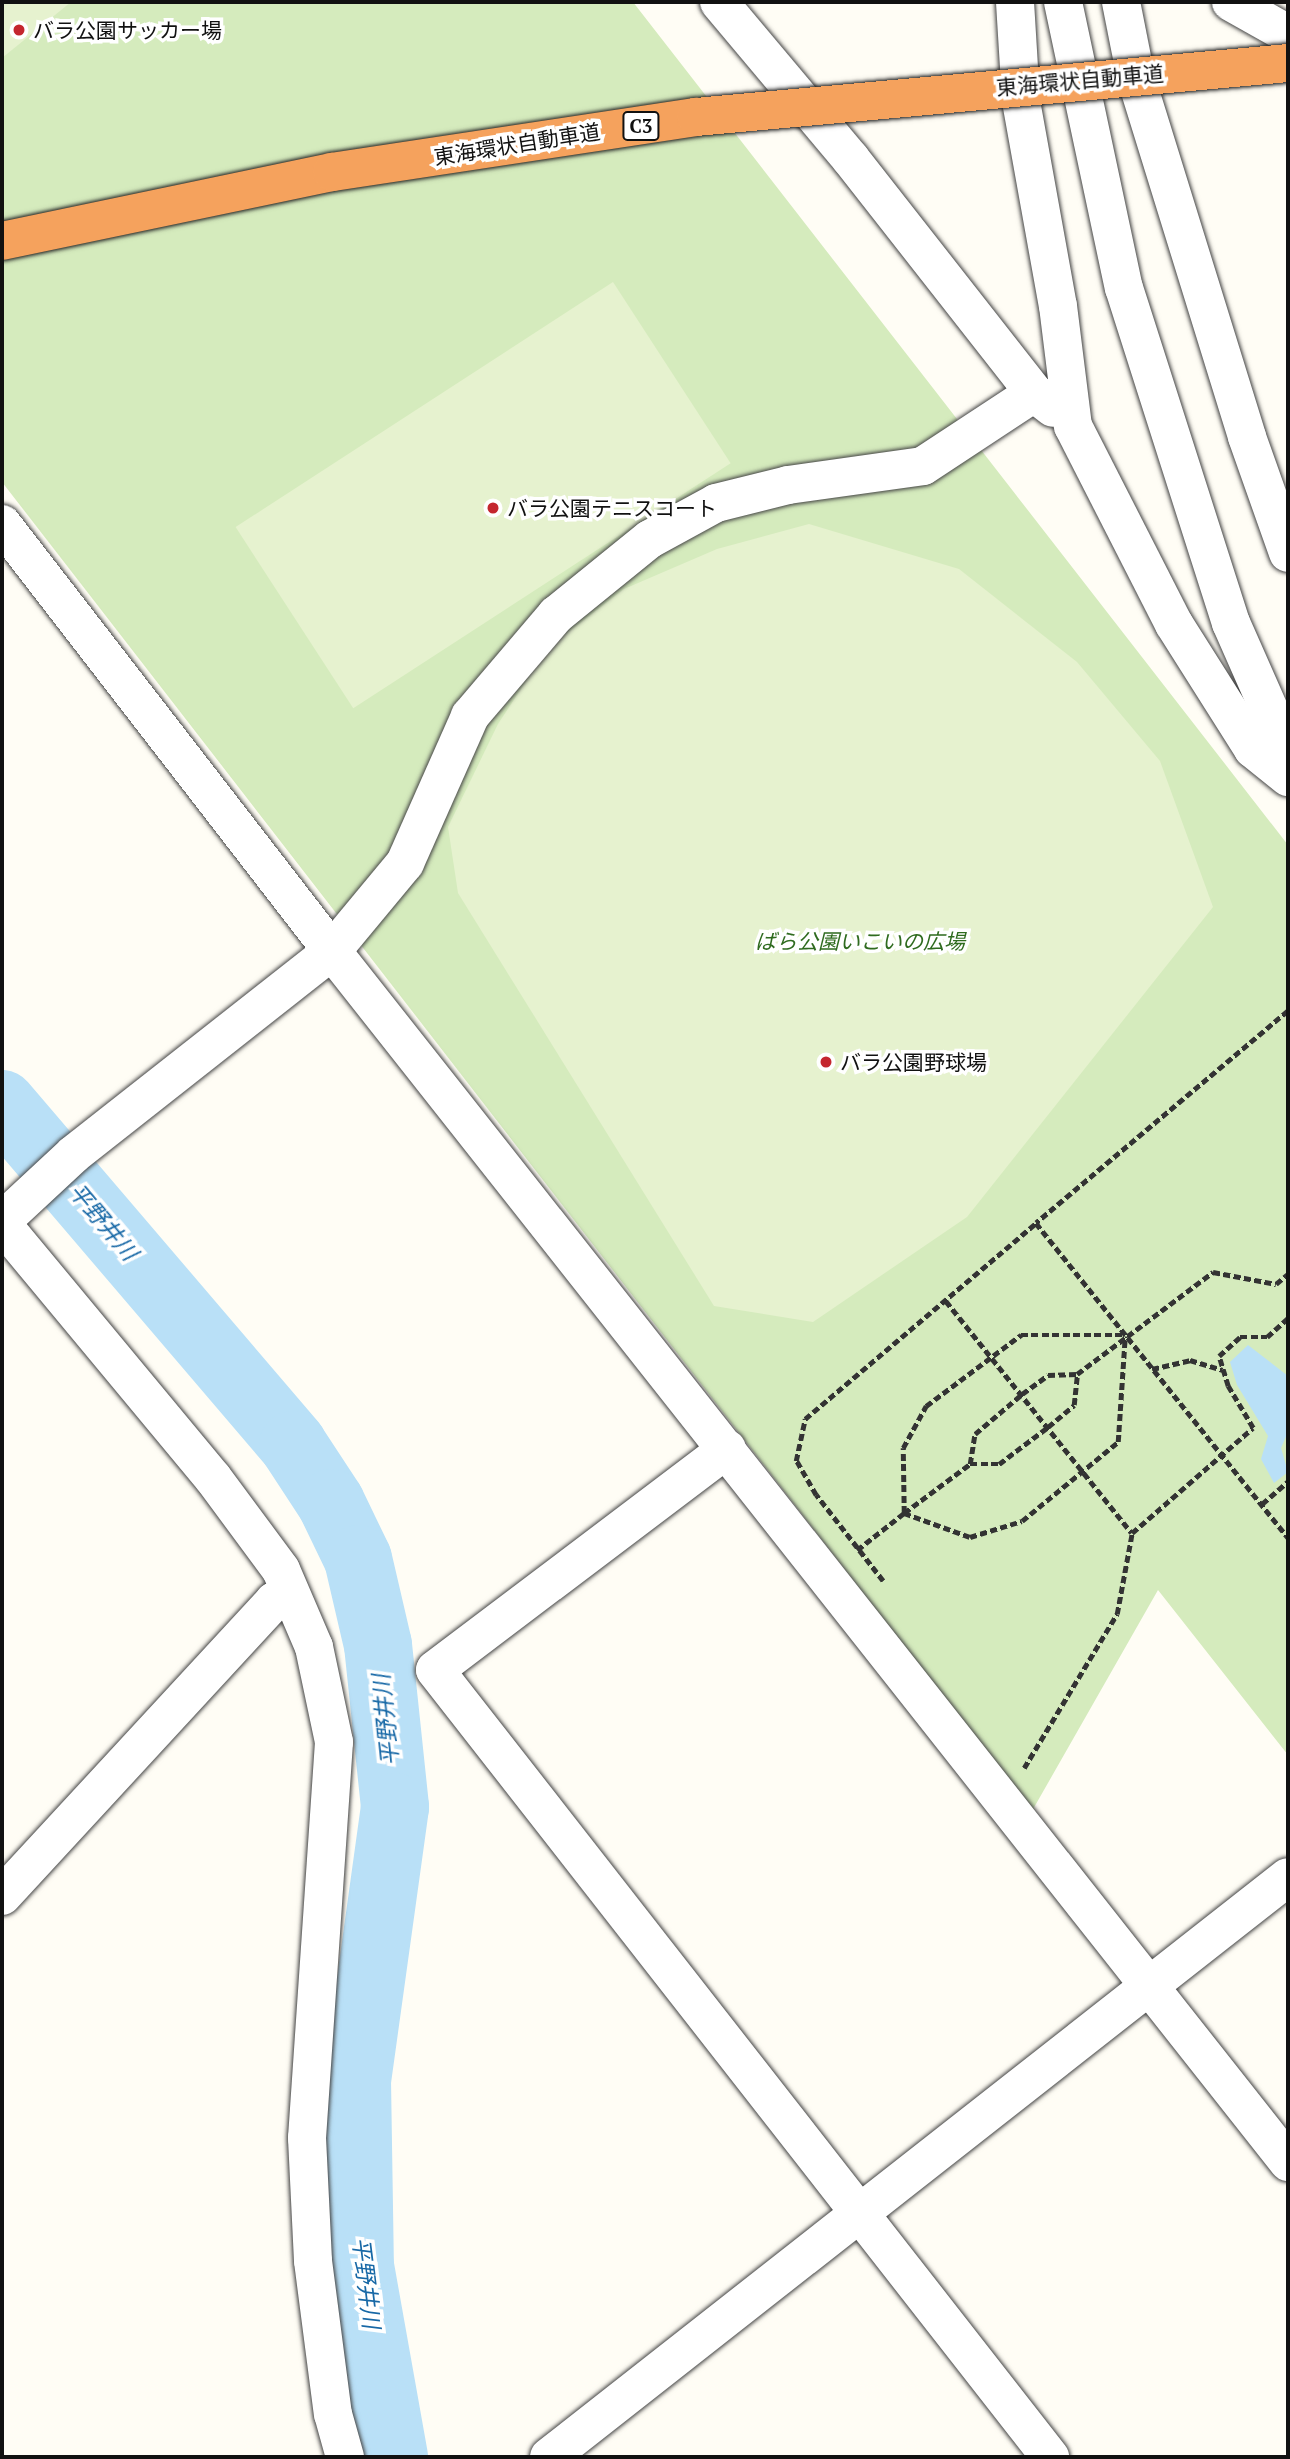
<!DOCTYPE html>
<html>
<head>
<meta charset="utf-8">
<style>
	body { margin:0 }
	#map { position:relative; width:1290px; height:2459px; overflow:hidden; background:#fffdf5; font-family:"PT Serif","Noto Sans JP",serif }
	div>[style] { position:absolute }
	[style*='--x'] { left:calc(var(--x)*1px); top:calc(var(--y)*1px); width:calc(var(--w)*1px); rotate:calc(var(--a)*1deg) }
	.green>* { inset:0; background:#d5ebbd }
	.pitch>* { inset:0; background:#e6f2cf; transform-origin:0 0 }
	.water>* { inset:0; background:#b9e0f7 }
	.river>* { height:68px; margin:-34px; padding:0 34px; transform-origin:34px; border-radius:34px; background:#b9e0f7 }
	.path>* { height:4.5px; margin-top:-2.25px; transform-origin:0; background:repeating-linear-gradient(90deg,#333 0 7px,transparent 0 10.5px) }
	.roads { filter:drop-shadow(0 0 2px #444) drop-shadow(0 0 2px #444) }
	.minor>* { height:38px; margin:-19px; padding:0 19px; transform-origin:19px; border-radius:19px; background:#fff }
	.bridges { filter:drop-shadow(0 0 2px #222) drop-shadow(0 0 2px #222) }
	.highway-bridge>* { height:38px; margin:-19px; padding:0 19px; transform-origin:19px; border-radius:19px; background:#f5a25d }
	.dots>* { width:19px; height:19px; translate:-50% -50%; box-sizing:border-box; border:4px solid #fff; border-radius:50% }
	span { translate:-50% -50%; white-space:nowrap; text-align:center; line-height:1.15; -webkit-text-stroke:7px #fff; paint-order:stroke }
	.shield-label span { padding:2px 5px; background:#fff; border:2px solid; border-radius:5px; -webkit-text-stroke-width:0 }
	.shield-label { font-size:19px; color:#111; font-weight:700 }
	.poi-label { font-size:21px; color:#111 }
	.left { translate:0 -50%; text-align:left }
	.street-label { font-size:21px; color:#111 }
	.park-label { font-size:21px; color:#2f6b1f; font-style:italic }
	.water-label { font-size:23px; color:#1768a6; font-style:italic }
	.frame { position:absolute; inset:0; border:4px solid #111; pointer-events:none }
</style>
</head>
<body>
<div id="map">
	<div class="green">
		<div style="clip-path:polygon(2px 2px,633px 2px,1288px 845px,1288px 1755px,1158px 1590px,1032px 1811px,2px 482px)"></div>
	</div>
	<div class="pitch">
		<div style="clip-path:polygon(2px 2px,71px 2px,2px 58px)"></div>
		<div style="left:613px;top:282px;width:216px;height:450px;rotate:57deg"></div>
		<div style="clip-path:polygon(809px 524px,959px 569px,1077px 662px,1160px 761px,1213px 907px,967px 1217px,813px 1322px,714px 1306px,458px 893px,448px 827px,498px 724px,548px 648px,624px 589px,717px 549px)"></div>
	</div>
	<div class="water">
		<div style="clip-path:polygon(1248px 1345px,1288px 1376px,1288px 1432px,1281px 1448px,1288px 1472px,1274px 1483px,1261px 1459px,1268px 1436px,1237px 1385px,1230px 1362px)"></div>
	</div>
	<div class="river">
		<div style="--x:2;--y:1104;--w:448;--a:49.5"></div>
		<div style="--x:293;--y:1445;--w:69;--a:56.8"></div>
		<div style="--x:331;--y:1503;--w:62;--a:64.3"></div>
		<div style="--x:358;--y:1559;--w:88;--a:76.9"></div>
		<div style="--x:378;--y:1645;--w:163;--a:84"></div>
		<div style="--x:395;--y:1807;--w:276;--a:97.9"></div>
		<div style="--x:357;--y:2080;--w:186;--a:89.1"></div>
		<div style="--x:360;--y:2266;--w:194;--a:79.9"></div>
	</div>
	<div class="path">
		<div style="--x:1288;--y:1011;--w:329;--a:139.9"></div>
		<div style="--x:1036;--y:1223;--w:403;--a:51.3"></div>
		<div style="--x:946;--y:1301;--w:297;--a:51.3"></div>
		<div style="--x:1152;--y:1369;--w:39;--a:-13"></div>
		<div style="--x:1190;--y:1360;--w:34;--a:17"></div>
		<div style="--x:970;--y:1464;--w:29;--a:0"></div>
		<div style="--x:999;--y:1464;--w:61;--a:-37.1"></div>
		<div style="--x:1048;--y:1427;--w:34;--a:-40"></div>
		<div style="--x:1074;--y:1405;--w:31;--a:-84"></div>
		<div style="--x:1262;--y:1504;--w:35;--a:-41"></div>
		<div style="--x:904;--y:1513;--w:82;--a:-36.6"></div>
		<div style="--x:970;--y:1464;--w:30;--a:-81"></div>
		<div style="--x:975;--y:1434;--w:62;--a:-40.4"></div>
		<div style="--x:1022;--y:1394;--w:32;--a:-36"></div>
		<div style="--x:1048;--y:1375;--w:29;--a:-2"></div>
		<div style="--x:1077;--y:1374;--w:170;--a:-36.9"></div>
		<div style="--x:1213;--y:1272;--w:64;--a:10.8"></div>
		<div style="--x:1276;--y:1284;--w:16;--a:-40"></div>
		<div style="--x:904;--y:1513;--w:70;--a:20"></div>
		<div style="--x:970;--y:1537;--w:54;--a:-17.1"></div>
		<div style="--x:1022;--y:1521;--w:124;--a:-39.5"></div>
		<div style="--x:1118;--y:1442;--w:106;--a:-86.2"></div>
		<div style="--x:857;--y:1550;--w:60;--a:-38.2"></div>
		<div style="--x:904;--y:1513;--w:65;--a:-90.9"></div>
		<div style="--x:903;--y:1448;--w:48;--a:-61.3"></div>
		<div style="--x:926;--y:1406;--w:119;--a:-36.8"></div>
		<div style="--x:1021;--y:1335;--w:103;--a:0"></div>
		<div style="--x:883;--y:1581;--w:109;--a:-127.9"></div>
		<div style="--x:816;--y:1495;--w:39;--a:-120"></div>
		<div style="--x:796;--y:1461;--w:43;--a:-77.9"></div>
		<div style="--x:805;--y:1419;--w:303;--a:-40.3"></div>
		<div style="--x:1024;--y:1768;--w:180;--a:-58.9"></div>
		<div style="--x:1117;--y:1614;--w:82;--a:-79.5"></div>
		<div style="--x:1132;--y:1533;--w:160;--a:-41"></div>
		<div style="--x:1253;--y:1428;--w:49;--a:-120.8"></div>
		<div style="--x:1228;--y:1386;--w:31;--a:-107"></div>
		<div style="--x:1219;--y:1356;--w:28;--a:-42"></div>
		<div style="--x:1240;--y:1337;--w:27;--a:0"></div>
		<div style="--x:1267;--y:1337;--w:28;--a:-42"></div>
	</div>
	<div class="roads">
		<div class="minor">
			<div style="--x:719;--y:2;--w:204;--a:50"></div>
			<div style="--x:850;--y:158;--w:298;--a:51.9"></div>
			<div style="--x:1034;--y:393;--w:24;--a:38"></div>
			<div style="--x:1015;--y:2;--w:99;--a:86.5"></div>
			<div style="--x:1021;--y:101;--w:208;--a:79.8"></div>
			<div style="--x:1058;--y:306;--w:121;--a:82.9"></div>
			<div style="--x:1073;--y:426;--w:222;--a:63"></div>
			<div style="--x:1174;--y:624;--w:148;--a:57.7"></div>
			<div style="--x:1253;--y:749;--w:45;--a:38.7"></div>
			<div style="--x:1063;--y:2;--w:292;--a:78"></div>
			<div style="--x:1124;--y:288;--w:352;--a:72.3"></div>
			<div style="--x:1231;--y:623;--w:141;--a:66.2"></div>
			<div style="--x:1121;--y:2;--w:77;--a:78.8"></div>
			<div style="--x:1136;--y:78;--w:376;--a:72.8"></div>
			<div style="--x:1247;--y:437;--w:123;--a:70.5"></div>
			<div style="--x:1231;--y:2;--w:65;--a:29.3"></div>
			<div style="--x:2;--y:524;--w:540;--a:52.3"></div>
			<div style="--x:332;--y:951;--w:1543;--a:51.71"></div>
			<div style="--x:2;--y:1221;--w:98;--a:-42.9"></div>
			<div style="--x:74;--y:1154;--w:328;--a:-38.2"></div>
			<div style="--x:332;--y:951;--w:114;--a:-50.3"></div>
			<div style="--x:405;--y:863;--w:161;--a:-66.1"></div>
			<div style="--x:470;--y:716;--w:133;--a:-49.6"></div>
			<div style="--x:556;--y:615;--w:121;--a:-39"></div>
			<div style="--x:650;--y:539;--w:75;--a:-28.6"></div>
			<div style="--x:716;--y:503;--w:74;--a:-14"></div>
			<div style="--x:788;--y:485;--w:136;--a:-8"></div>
			<div style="--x:923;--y:466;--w:133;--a:-33.3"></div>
			<div style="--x:2;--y:1224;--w:330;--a:50.3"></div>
			<div style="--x:213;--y:1478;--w:114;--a:53.5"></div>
			<div style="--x:281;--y:1570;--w:84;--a:66.8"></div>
			<div style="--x:314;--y:1647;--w:97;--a:78.1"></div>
			<div style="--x:334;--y:1742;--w:397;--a:93.9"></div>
			<div style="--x:307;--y:2138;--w:123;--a:87.2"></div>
			<div style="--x:313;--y:2261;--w:154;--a:82.6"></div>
			<div style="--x:333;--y:2414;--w:45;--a:74.4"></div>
			<div style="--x:727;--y:1449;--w:366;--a:142.9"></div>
			<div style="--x:435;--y:1670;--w:999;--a:51.99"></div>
			<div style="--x:2;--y:1896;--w:401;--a:-47.3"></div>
			<div style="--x:274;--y:1601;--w:18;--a:-29"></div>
			<div style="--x:549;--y:2457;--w:939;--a:-38.13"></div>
		</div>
	</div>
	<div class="bridges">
		<div class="highway-bridge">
			<div style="--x:2;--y:241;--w:337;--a:-11.8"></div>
			<div style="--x:332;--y:172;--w:368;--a:-8.6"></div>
			<div style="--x:696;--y:117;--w:594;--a:-5.21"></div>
		</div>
	</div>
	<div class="dots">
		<div style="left:19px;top:30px;background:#c4262e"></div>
		<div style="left:493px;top:508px;background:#c4262e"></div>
		<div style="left:826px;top:1062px;background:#c4262e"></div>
	</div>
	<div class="shield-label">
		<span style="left:641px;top:126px">C3</span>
	</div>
	<div class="poi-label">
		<span class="left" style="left:33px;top:30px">バラ公園サッカー場</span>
		<span class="left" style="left:507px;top:508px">バラ公園テニスコート</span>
		<span class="left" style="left:840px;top:1062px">バラ公園野球場</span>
	</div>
	<div class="street-label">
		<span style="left:1080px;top:80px;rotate:-5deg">東海環状自動車道</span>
		<span style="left:517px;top:144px;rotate:-9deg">東海環状自動車道</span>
	</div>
	<div class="park-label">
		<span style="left:860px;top:941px">ばら公園いこいの広場</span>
	</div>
	<div class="water-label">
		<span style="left:103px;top:1222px;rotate:50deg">平野井川</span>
		<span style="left:386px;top:1720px;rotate:-96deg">平野井川</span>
		<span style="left:366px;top:2283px;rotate:83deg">平野井川</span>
	</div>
	<div class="frame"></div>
</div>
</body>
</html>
